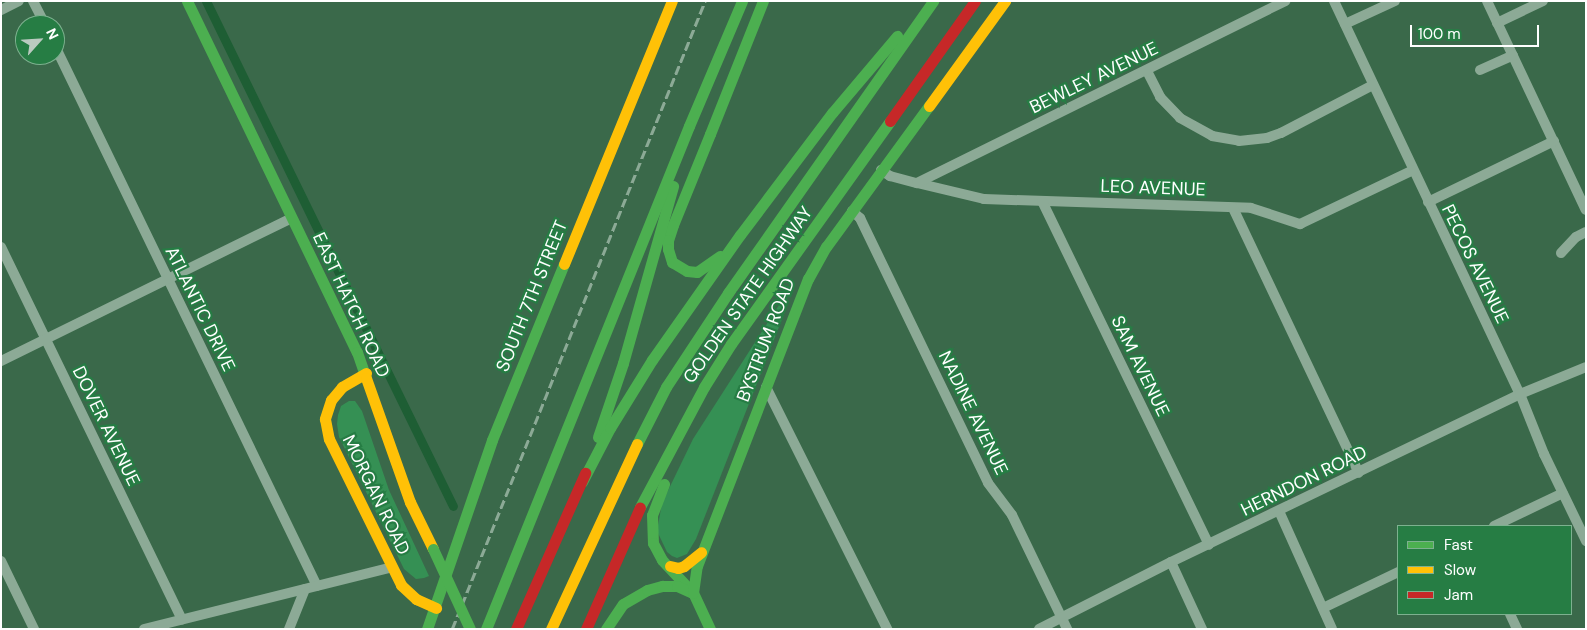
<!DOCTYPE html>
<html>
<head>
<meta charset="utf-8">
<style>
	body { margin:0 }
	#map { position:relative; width:1587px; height:630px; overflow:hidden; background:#3a694a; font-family:"DM Sans",sans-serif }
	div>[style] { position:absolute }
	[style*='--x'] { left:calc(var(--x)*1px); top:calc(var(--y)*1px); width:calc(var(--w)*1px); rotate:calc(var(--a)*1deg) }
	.green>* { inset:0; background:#359054 }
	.canal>* { height:9px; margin:-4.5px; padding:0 4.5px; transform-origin:4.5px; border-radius:4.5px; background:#1e5e34 }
	.street>* { height:10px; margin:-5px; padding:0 5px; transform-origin:5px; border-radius:5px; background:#8caa96 }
	.fast>* { height:11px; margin:-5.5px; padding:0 5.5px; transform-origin:5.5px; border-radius:5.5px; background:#4caf50 }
	.slow>* { height:11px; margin:-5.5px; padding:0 5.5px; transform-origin:5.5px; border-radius:5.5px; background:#ffc107 }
	.jam>* { height:11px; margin:-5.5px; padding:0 5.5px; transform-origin:5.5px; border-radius:5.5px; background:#c62828 }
	.rail>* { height:2.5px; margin-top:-1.25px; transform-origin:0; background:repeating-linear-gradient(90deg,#8caa96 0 9px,transparent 0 13px) }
	.fast-bridge>* { height:11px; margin:-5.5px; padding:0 5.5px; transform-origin:5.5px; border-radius:5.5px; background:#4caf50 }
	span { translate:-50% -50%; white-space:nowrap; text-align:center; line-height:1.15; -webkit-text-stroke:4.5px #267d44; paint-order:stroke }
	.street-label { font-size:18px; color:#fff }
	.frame { position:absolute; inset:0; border:2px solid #fff; pointer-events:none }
	.legend { position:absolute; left:1397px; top:525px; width:175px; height:90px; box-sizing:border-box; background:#267d44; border:1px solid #7db18f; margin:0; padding:6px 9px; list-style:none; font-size:15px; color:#fff }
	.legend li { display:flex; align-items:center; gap:10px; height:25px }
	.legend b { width:25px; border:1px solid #7db18f }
	.north { position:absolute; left:15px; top:15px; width:50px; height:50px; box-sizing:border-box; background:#267d44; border:1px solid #7db18f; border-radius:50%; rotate:64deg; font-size:14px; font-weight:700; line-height:20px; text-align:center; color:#fff }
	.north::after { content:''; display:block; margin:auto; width:18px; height:22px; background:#bacac0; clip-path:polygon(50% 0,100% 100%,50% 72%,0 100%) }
	.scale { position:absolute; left:1410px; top:25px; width:129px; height:22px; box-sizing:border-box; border:2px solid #fff; border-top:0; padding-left:6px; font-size:15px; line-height:18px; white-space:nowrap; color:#fff; -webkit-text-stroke:4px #267d44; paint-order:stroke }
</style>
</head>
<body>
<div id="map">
	<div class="green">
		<div style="clip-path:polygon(779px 305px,786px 309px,696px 539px,687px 554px,677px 558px,672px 556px,667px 552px,657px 531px,662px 503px,693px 439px)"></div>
		<div style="clip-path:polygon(349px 401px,355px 401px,362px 411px,389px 490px,429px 576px,424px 578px,416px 579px,404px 569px,339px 437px,337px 424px,338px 415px,341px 406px)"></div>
	</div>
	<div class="canal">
		<div style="--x:206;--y:1;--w:562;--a:63.94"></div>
	</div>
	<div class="street">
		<div style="--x:33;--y:1;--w:27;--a:63"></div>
		<div style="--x:1334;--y:1;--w:435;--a:64.7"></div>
		<div style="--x:1520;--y:394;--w:65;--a:68.2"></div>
		<div style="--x:1544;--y:454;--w:97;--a:64.2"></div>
		<div style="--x:1487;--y:1;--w:231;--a:64.7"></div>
		<div style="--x:1;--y:10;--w:20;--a:-27"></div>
		<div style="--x:1497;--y:23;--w:51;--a:-25.6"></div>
		<div style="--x:1345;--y:24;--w:55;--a:-24.7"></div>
		<div style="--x:55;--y:46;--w:600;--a:64.12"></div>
		<div style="--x:1480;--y:70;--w:36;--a:-24"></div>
		<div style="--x:1147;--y:71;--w:29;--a:63"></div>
		<div style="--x:1160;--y:97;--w:29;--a:46"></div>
		<div style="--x:1180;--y:118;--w:37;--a:29"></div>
		<div style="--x:1212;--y:136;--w:27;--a:10"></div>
		<div style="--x:1239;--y:141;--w:28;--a:-6"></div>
		<div style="--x:1267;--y:138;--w:15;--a:-20"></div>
		<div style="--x:1281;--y:133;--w:104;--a:-27.6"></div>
		<div style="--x:881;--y:170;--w:11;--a:34"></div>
		<div style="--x:890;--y:176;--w:28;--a:15"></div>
		<div style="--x:917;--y:183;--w:69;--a:13.4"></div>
		<div style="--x:984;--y:199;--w:267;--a:1.9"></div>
		<div style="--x:1251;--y:208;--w:52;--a:18.1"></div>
		<div style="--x:1300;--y:224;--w:125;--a:-25.5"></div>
		<div style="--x:917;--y:183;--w:411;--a:-26.3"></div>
		<div style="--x:1042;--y:201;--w:382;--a:64.1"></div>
		<div style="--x:1428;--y:202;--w:140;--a:-25.8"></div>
		<div style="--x:1233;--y:208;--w:293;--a:64.6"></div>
		<div style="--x:852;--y:211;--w:11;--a:41"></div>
		<div style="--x:860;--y:218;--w:294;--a:64.2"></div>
		<div style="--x:988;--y:483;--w:40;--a:53"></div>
		<div style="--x:1012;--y:515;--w:127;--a:64.2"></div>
		<div style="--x:1;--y:247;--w:414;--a:64.1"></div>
		<div style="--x:1561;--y:253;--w:22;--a:-47"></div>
		<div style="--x:1576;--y:237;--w:11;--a:-27"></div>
		<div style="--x:1;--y:361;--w:323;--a:-26.2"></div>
		<div style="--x:766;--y:387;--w:271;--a:63.4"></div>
		<div style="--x:1279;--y:511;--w:129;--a:65.8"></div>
		<div style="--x:1494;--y:526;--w:76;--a:-25.6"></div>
		<div style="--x:1;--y:561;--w:76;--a:64.1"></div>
		<div style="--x:1171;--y:562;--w:74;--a:65.2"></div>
		<div style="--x:1323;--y:608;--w:83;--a:-25.6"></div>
		<div style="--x:1510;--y:614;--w:17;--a:65"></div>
		<div style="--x:144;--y:629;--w:256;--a:-14"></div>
		<div style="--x:289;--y:629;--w:43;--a:-68.2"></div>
		<div style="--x:1039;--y:629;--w:148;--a:-26.9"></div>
		<div style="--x:1171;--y:562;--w:387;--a:-25.7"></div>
		<div style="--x:1520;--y:394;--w:71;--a:-22.2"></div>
	</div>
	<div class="fast">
		<div style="--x:187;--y:1;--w:390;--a:64.2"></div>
		<div style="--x:357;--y:352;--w:28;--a:71"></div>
		<div style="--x:689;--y:126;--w:136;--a:-67"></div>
		<div style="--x:710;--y:134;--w:143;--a:-68.3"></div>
		<div style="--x:710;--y:134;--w:98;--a:112.1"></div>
		<div style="--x:673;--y:225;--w:16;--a:108"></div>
		<div style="--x:668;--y:240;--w:9;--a:90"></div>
		<div style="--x:668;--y:249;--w:14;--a:73"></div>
		<div style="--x:672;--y:262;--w:17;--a:31"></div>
		<div style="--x:687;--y:271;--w:10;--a:6"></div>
		<div style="--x:697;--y:272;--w:28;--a:-35"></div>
		<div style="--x:598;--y:437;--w:78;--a:-71.3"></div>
		<div style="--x:623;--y:363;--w:184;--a:-74.2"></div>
		<div style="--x:637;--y:444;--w:64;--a:-63"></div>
		<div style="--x:666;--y:387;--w:113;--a:-56.6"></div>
		<div style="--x:728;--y:293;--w:357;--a:-54.9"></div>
		<div style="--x:582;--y:482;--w:61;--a:-62.6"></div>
		<div style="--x:610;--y:428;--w:80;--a:-58.3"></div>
		<div style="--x:652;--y:360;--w:153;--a:-54.9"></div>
		<div style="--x:740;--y:235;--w:153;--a:-53"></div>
		<div style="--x:832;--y:113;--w:101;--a:-49.8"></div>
		<div style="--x:664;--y:484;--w:33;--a:111"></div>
		<div style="--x:652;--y:515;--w:28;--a:88"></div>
		<div style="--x:653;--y:543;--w:19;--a:62"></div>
		<div style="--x:662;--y:560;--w:45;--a:46.8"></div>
		<div style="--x:640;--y:507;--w:136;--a:-61.9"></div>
		<div style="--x:704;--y:387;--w:51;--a:-57.9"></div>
		<div style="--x:731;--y:344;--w:274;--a:-54.5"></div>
		<div style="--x:427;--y:629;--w:200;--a:-71"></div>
		<div style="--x:492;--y:440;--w:190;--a:-67.8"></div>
		<div style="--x:486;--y:629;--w:542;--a:-68.02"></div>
		<div style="--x:606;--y:629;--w:30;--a:-56"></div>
		<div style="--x:623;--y:604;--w:28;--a:-30"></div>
		<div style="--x:647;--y:590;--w:16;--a:-15"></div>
		<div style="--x:662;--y:586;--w:15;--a:0"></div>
		<div style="--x:677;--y:586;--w:17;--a:24"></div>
		<div style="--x:710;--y:629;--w:40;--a:-115"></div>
		<div style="--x:693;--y:593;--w:27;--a:-82"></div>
		<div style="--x:697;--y:566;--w:308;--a:-68.9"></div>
		<div style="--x:808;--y:279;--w:37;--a:-61"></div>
		<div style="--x:826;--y:247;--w:175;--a:-53.9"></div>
	</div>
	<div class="slow">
		<div style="--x:929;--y:106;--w:130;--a:-54.1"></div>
		<div style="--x:564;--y:264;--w:284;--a:-67.7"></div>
		<div style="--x:366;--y:373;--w:28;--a:150"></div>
		<div style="--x:342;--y:387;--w:17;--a:130"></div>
		<div style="--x:331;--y:400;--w:20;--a:108"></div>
		<div style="--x:325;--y:419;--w:20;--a:79"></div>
		<div style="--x:329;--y:439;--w:163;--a:63.7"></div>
		<div style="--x:401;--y:585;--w:21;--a:43"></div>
		<div style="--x:416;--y:599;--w:22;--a:24"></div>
		<div style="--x:366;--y:378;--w:132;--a:70.5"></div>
		<div style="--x:410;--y:502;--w:52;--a:63.9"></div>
		<div style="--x:670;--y:566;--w:8;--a:14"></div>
		<div style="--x:678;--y:568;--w:6;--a:-18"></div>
		<div style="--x:684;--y:566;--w:22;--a:-39"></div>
		<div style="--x:551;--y:629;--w:204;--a:-65.1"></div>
	</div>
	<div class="jam">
		<div style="--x:890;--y:121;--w:147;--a:-54.7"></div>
		<div style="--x:516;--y:629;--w:171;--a:-66.1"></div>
		<div style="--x:586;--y:629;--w:133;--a:-66.1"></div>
	</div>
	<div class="rail">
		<div style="--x:452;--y:629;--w:677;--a:-68.06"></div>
	</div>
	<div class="fast-bridge">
		<div style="--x:433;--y:549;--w:88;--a:65.2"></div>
	</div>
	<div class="street-label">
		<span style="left:1094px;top:78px;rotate:-26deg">BEWLEY AVENUE</span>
		<span style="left:1153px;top:188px;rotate:2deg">LEO AVENUE</span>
		<span style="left:1475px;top:264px;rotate:64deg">PECOS AVENUE</span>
		<span style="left:748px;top:295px;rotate:-55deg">GOLDEN STATE HIGHWAY</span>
		<span style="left:532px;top:296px;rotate:-68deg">SOUTH 7TH STREET</span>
		<span style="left:351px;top:305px;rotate:65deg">EAST HATCH ROAD</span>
		<span style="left:200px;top:309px;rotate:64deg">ATLANTIC DRIVE</span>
		<span style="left:766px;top:340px;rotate:-69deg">BYSTRUM ROAD</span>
		<span style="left:1140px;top:366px;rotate:64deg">SAM AVENUE</span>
		<span style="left:973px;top:413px;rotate:64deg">NADINE AVENUE</span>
		<span style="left:106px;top:426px;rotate:64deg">DOVER AVENUE</span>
		<span style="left:1304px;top:481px;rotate:-26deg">HERNDON ROAD</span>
		<span style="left:376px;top:495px;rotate:64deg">MORGAN ROAD</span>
	</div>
	<div class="frame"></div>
	<ul class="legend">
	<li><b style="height:6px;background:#4caf50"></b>Fast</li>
	<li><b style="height:6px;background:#ffc107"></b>Slow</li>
	<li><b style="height:6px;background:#c62828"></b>Jam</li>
	</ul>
	<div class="north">N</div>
	<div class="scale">100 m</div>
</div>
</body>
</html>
